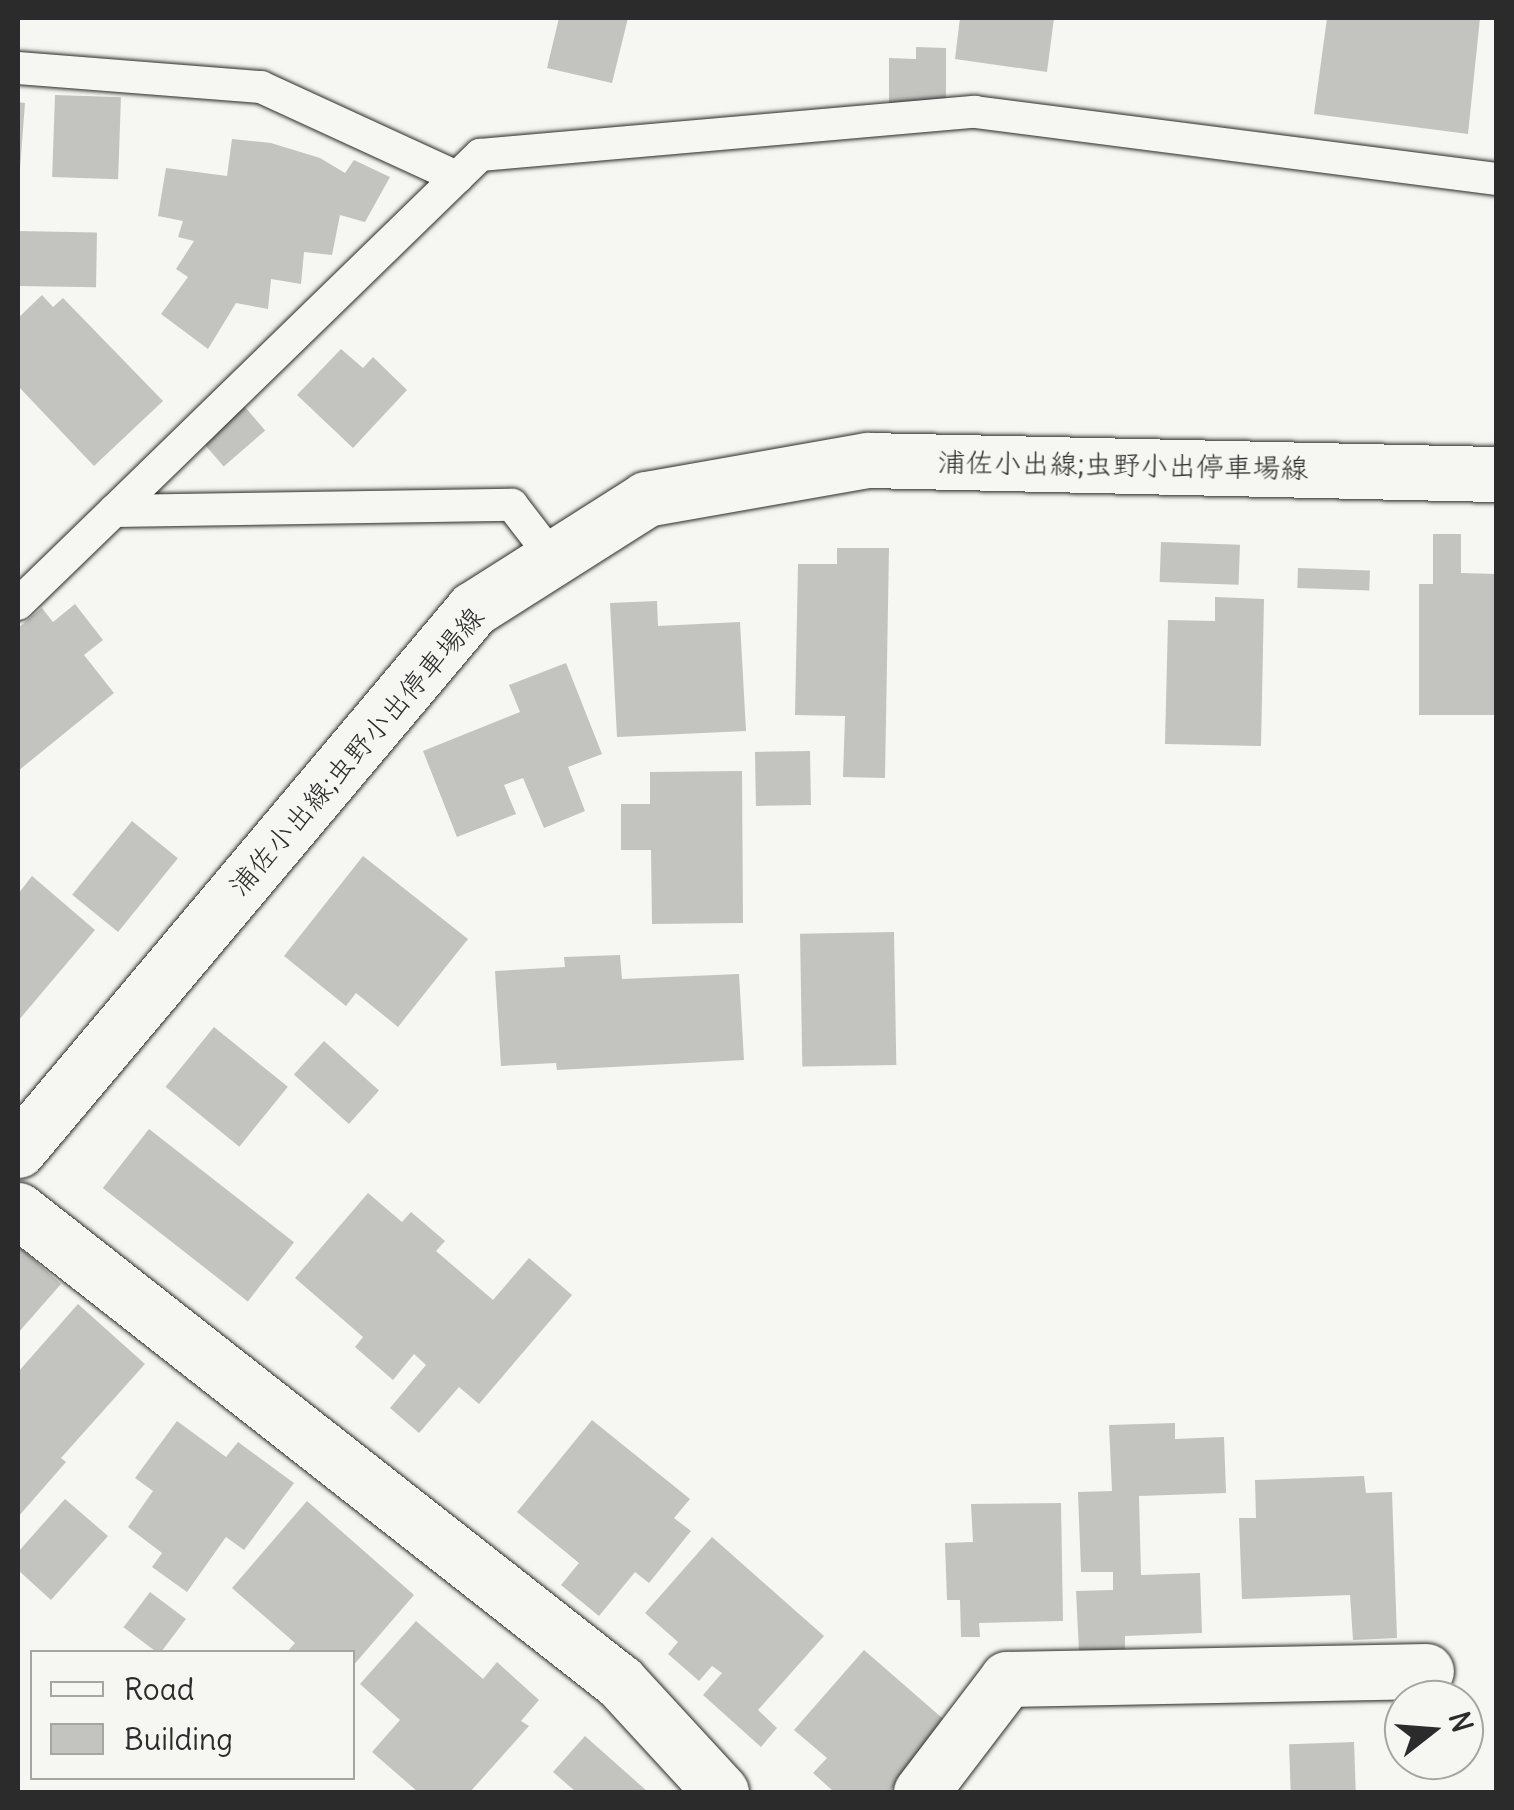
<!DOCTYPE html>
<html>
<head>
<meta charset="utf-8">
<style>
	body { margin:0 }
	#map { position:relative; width:1514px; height:1810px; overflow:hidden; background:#f6f6f2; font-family:Delius,"Klee One",sans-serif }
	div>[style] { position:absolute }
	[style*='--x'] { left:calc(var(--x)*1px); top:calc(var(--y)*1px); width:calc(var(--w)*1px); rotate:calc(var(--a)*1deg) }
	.building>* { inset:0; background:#c3c3c0; transform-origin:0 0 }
	.roads { filter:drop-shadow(0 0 2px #2b2b2b) drop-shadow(0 0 2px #2b2b2b) }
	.service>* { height:32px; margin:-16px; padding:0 16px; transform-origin:16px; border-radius:16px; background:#f6f6f2 }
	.minor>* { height:55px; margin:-27.5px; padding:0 27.5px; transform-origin:27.5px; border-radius:27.5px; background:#f6f6f2 }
	.tertiary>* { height:55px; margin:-27.5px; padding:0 27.5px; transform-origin:27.5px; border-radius:27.5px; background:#f6f6f2 }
	.secondary>* { height:55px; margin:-27.5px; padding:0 27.5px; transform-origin:27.5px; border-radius:27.5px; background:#f6f6f2 }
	span { translate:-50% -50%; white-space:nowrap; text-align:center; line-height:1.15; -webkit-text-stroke:9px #f6f6f2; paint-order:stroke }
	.street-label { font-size:28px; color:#2b2b2b }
	.frame { position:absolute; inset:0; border:20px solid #2b2b2b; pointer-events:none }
	.legend { position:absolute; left:30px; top:1650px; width:325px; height:130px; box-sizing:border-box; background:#f6f6f2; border:2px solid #a5a5a2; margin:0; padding:12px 18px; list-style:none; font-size:30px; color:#2b2b2b }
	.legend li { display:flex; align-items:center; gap:20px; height:50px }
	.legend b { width:50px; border:2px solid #a5a5a2 }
	.north { position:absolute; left:1384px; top:1680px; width:100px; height:100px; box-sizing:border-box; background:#f6f6f2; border:2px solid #a5a5a2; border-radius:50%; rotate:73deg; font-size:28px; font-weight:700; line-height:40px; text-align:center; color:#2b2b2b }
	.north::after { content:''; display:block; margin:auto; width:35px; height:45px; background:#2b2b2b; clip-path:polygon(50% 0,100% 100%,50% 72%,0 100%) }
</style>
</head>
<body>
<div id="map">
	<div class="building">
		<div style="clip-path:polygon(559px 18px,628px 18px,612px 83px,547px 68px)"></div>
		<div style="clip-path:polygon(960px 18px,1054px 18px,1047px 72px,955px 59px)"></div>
		<div style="clip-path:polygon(1327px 18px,1480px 18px,1468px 134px,1314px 114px)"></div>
		<div style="clip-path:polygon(916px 47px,946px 48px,946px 103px,889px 103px,889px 58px,916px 59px)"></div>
		<div style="left:55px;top:95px;width:66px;height:82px;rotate:2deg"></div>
		<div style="clip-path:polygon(18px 102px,25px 103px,20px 169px,18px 169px)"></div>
		<div style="clip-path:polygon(232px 139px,271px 143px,320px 158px,345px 173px,354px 160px,390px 177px,365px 222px,340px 215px,332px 255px,304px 252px,301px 284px,271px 279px,268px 309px,236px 303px,208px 349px,161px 314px,188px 277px,176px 269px,194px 241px,178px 237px,183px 221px,158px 216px,166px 168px,227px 176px)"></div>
		<div style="left:18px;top:231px;width:79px;height:55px;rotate:1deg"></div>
		<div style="clip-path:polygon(42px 295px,53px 307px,63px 298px,163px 401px,94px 466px,18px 386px,18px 318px)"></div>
		<div style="clip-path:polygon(341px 349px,363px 368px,373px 357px,407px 390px,353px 448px,297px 395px)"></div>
		<div style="left:237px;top:398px;width:43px;height:55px;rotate:49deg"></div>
		<div style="clip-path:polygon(1433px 534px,1461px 534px,1461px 573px,1496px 574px,1496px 715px,1419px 715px,1419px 584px,1433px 584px)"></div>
		<div style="left:1161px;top:542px;width:79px;height:40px;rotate:2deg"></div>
		<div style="clip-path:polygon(837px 548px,889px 548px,885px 778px,843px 777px,845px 716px,795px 715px,798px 564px,837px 564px)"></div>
		<div style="left:1298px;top:568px;width:72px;height:20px;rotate:2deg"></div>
		<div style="clip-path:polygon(1215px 597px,1264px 599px,1261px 746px,1165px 744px,1168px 620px,1215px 621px)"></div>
		<div style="clip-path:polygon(657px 601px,658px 626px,740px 622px,746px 731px,617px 737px,610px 603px)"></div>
		<div style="clip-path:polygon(75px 604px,103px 640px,84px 655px,114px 693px,18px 771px,18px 628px,42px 608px,53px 622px)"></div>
		<div style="clip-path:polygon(566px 663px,602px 754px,568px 767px,585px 811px,544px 828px,523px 778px,504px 785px,516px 814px,457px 837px,423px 751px,520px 712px,509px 685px)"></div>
		<div style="left:810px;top:751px;width:54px;height:55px;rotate:89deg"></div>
		<div style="clip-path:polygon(742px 771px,743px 923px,652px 924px,651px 850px,621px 850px,621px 804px,650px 804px,650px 772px)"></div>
		<div style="left:132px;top:821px;width:59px;height:95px;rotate:39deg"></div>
		<div style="clip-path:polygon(363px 856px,468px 939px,398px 1027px,356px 993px,346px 1006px,284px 956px)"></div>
		<div style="clip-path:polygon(32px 876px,95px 930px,18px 1021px,18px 894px)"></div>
		<div style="left:894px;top:932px;width:133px;height:94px;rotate:89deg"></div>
		<div style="clip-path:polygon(620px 955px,622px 979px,739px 974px,744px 1060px,557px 1070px,556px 1063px,501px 1066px,495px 971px,565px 967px,564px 957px)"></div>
		<div style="left:214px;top:1027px;width:95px;height:77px;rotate:39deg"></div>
		<div style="left:324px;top:1041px;width:74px;height:45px;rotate:42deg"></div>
		<div style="left:149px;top:1129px;width:184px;height:75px;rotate:38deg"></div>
		<div style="clip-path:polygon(368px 1193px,402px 1222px,411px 1212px,445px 1241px,436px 1251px,493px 1300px,529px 1258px,572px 1295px,479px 1404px,459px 1387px,419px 1433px,390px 1408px,426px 1365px,414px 1354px,393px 1380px,355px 1347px,363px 1337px,295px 1278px)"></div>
		<div style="clip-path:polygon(18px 1246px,61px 1284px,18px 1333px)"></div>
		<div style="clip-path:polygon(78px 1304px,145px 1364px,61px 1458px,66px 1462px,18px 1517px,18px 1372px)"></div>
		<div style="clip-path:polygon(592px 1420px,690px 1499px,674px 1518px,691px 1531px,649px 1583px,635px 1572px,599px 1616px,561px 1585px,579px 1563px,517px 1512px)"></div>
		<div style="clip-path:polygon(177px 1421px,226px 1457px,238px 1442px,294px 1483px,244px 1550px,226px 1537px,187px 1592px,152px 1567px,162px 1553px,128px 1527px,153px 1491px,135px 1478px)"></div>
		<div style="clip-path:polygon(1175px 1423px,1175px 1439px,1224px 1437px,1226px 1493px,1139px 1496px,1141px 1575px,1200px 1573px,1202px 1633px,1125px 1636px,1125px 1649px,1079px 1651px,1076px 1591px,1113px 1590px,1113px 1572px,1081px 1572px,1078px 1492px,1112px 1491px,1109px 1425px)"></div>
		<div style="clip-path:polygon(1364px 1476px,1366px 1493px,1392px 1492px,1397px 1638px,1353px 1640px,1350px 1595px,1242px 1599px,1239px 1518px,1256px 1518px,1255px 1480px)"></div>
		<div style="clip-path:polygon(65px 1499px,108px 1536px,51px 1600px,18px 1570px,18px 1552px)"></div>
		<div style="clip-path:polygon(307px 1501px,414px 1595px,352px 1667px,352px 1652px,287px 1652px,295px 1643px,232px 1588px)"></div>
		<div style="clip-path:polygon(1061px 1503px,1063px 1621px,979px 1623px,980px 1637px,961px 1637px,960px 1600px,947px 1600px,945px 1543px,973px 1542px,971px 1504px)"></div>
		<div style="clip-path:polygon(712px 1537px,824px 1636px,758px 1710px,777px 1728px,761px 1747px,703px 1695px,722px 1673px,712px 1666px,699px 1681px,668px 1654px,678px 1642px,645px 1613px)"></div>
		<div style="left:150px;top:1592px;width:45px;height:44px;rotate:37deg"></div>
		<div style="clip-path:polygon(416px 1621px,483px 1679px,497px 1662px,539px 1700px,521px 1721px,529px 1726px,470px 1792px,418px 1792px,372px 1752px,400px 1720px,360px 1684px)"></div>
		<div style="clip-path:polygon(864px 1650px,949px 1724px,889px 1792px,834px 1792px,813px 1773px,827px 1758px,794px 1730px)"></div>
		<div style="clip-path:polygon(585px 1736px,648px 1792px,576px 1792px,553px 1772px)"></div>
		<div style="left:1354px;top:1742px;width:50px;height:65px;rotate:88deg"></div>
	</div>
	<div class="roads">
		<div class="service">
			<div style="--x:18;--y:68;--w:244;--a:4.5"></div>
			<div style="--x:261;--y:87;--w:216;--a:24.7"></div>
			<div style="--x:114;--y:511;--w:511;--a:-44.21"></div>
			<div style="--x:480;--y:155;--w:497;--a:-5"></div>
			<div style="--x:975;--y:112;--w:525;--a:7.33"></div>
			<div style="--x:18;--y:604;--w:134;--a:-44.1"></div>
			<div style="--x:114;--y:511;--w:398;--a:-0.9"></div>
			<div style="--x:512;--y:505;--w:67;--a:52.3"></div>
		</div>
		<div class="minor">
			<div style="--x:921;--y:1792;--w:142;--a:-52.7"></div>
			<div style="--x:1007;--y:1679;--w:419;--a:-1.1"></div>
		</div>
		<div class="tertiary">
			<div style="--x:18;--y:1210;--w:765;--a:38.1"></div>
			<div style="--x:620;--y:1682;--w:149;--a:47.4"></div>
		</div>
		<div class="secondary">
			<div style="--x:18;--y:1150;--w:707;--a:-49.93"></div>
			<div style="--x:473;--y:609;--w:205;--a:-32.4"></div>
			<div style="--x:646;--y:499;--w:225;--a:-10"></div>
			<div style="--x:868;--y:460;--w:628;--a:1.28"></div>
		</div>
	</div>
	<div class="street-label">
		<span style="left:1123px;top:465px;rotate:1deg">浦佐小出線;虫野小出停車場線</span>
		<span style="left:356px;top:751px;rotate:-49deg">浦佐小出線;虫野小出停車場線</span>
	</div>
	<div class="frame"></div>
	<ul class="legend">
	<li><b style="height:12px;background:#f6f6f2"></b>Road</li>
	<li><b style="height:28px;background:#c3c3c0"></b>Building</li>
	</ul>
	<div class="north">N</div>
</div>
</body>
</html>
